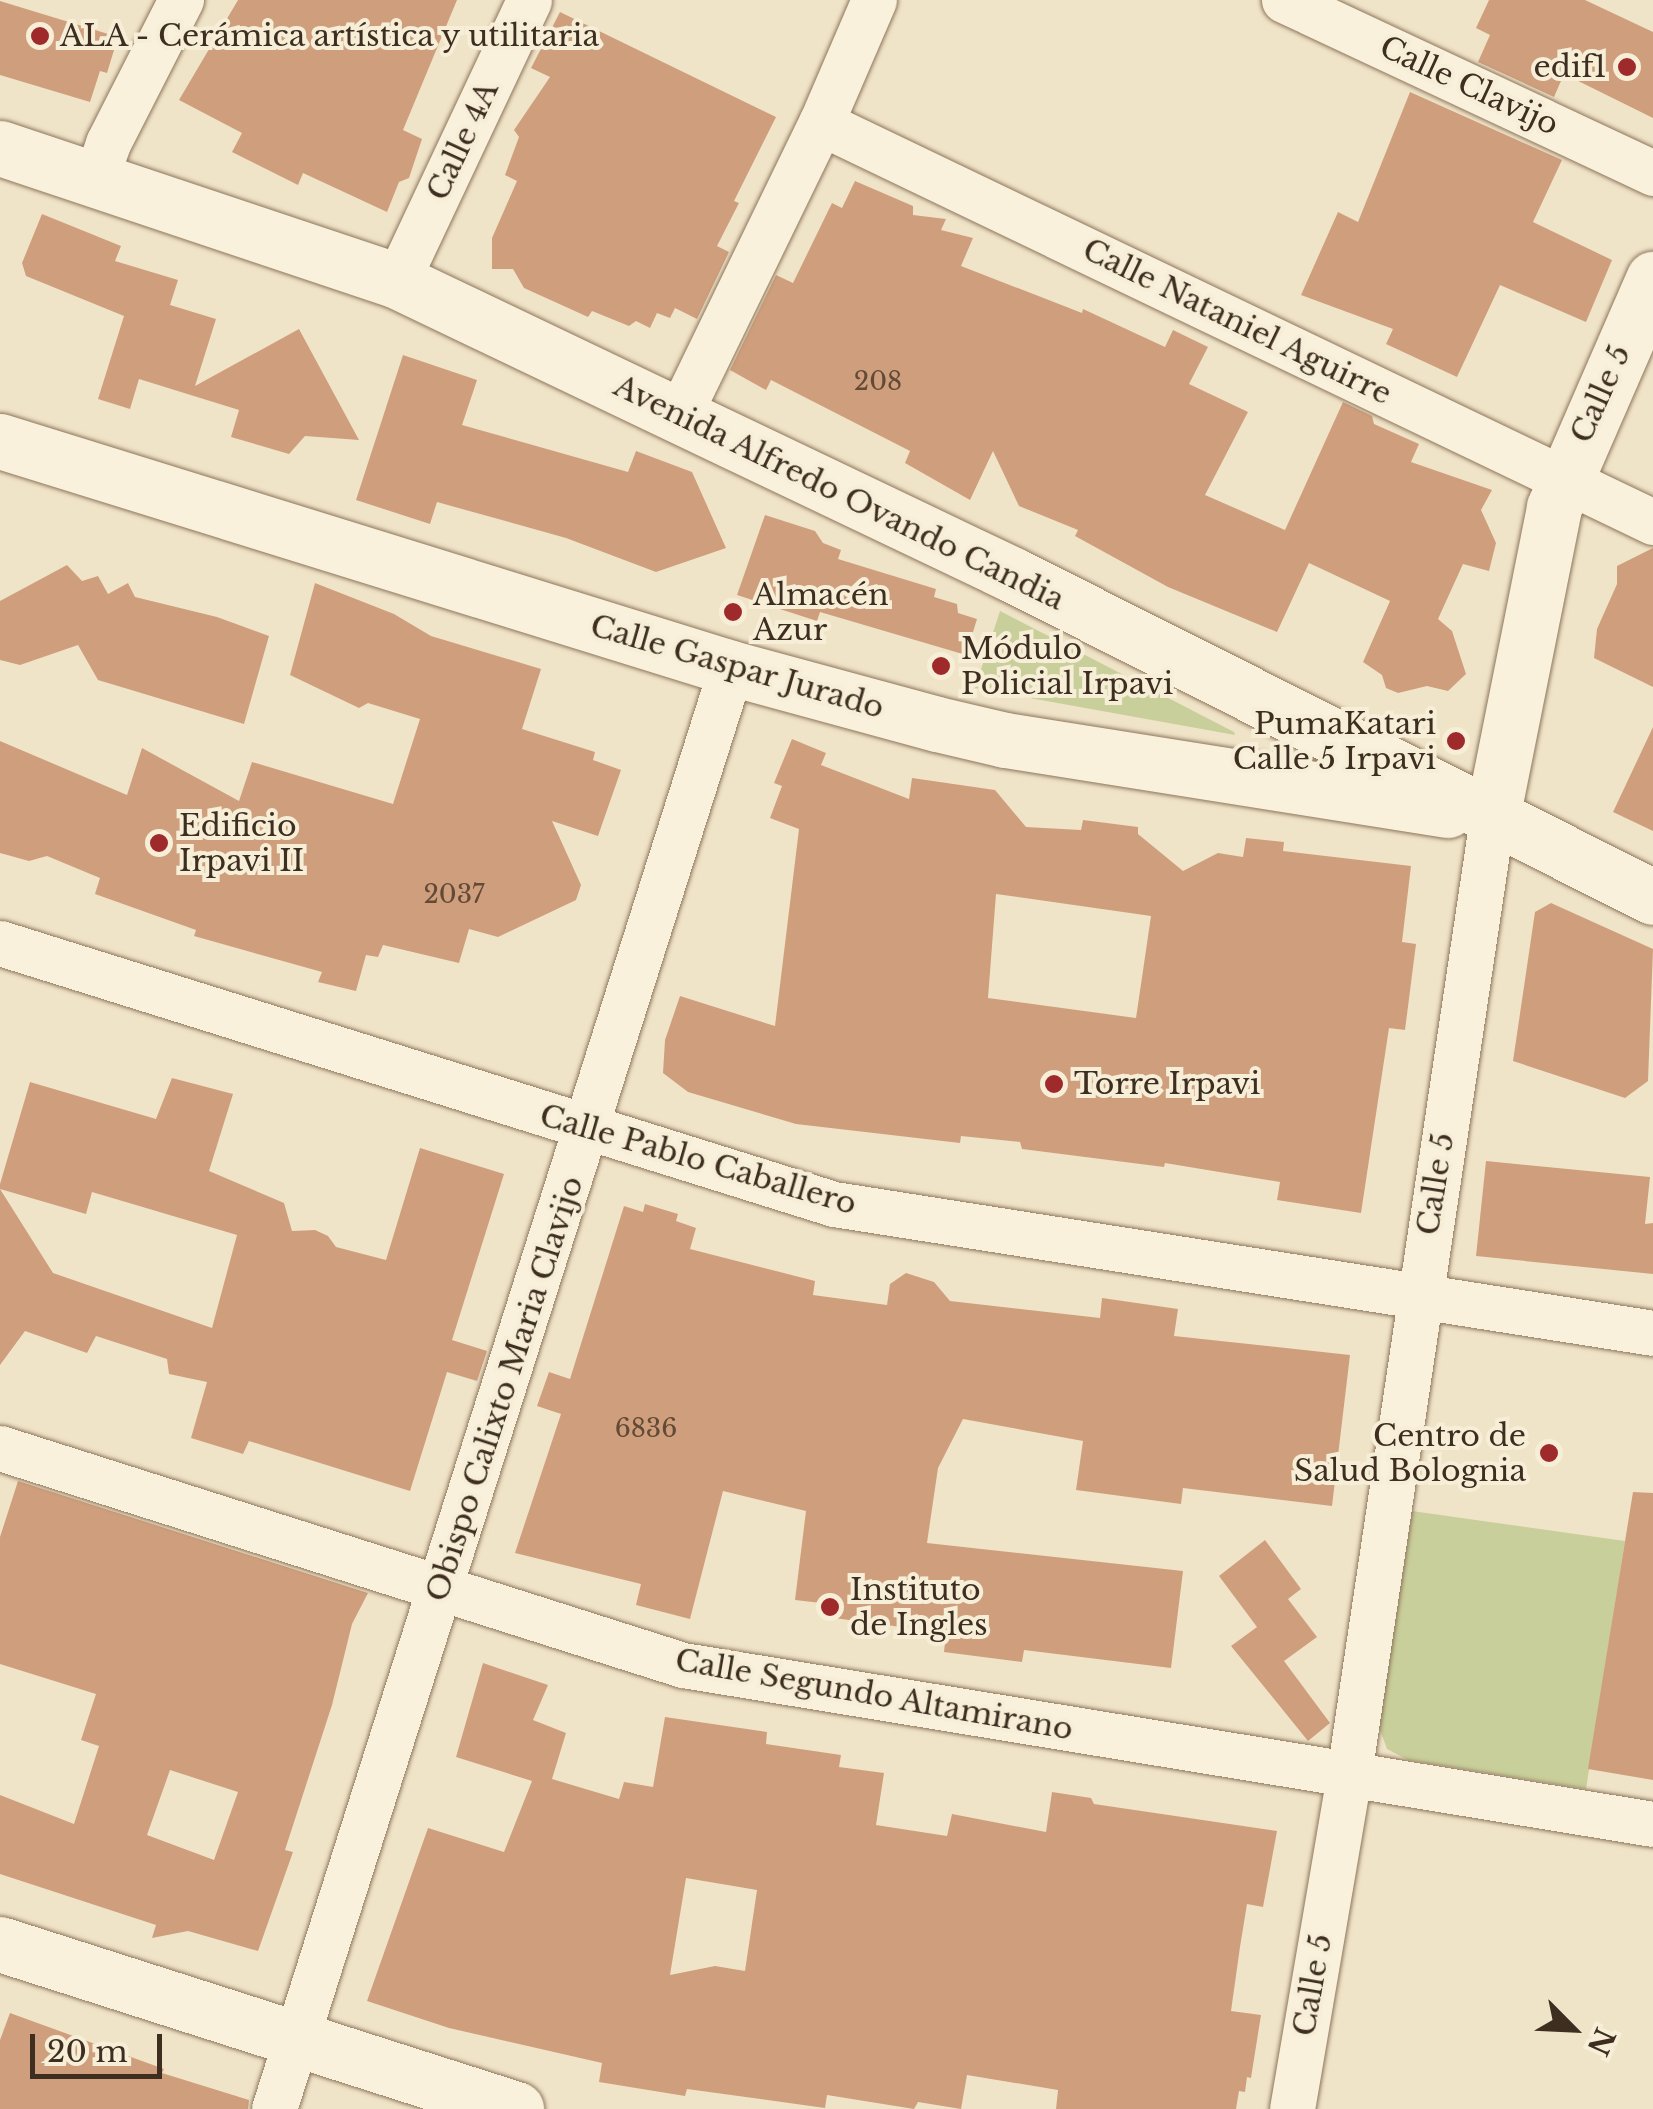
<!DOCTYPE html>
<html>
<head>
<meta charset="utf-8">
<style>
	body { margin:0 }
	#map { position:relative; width:1653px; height:2109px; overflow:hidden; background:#f0e4c8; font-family:"Libre Baskerville",serif }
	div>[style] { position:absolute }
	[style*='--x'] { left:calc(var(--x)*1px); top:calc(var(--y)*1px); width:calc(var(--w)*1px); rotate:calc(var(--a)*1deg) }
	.green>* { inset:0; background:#c9cf9b }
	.building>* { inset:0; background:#cf9f7d }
	.roads { filter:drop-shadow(0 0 2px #8d765c) drop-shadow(0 0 2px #8d765c) }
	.street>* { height:45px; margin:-22.5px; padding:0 22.5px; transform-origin:22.5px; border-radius:22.5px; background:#faf1dc }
	.secondary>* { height:55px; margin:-27.5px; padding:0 27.5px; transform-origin:27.5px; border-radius:27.5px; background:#faf1dc }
	.dots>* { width:28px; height:28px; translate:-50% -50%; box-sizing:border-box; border:5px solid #f7eed8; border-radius:50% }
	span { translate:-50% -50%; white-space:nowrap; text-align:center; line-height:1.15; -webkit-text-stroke:8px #f7eed8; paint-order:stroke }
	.number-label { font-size:25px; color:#624a37 }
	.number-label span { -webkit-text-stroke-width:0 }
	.poi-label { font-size:30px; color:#3d2e20 }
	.left { translate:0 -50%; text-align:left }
	.right { translate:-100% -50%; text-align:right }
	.street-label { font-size:30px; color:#3d2e20 }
	.north { position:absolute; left:1523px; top:1979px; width:100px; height:100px; -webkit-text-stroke:8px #f7eed8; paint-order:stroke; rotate:114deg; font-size:28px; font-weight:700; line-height:40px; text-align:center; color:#3d2e20 }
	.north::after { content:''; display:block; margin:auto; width:35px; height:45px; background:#3d2e20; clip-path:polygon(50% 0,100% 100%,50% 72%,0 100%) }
	.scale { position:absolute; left:30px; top:2034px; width:132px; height:45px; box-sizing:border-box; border:5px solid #3d2e20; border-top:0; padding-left:12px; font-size:30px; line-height:35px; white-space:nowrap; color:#3d2e20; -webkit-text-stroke:8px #f7eed8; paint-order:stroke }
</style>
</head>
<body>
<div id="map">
	<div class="green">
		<div style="clip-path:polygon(1000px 611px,1234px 732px,1235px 735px,975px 688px)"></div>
		<div style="clip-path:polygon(1412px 1511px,1625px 1541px,1586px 1789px,1408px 1760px,1387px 1749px,1379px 1727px)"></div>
	</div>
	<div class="building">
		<div style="clip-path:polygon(238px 0,457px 0,403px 130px,422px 139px,409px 178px,399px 182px,387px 212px,303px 173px,298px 185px,232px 152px,242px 133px,179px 100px)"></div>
		<div style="clip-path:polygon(1489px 0,1585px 0,1653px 32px,1653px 118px,1564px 74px,1554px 97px,1478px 62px,1490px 35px,1476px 28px)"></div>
		<div style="clip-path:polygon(0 1px,118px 37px,107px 73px,100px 71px,90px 102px,0 75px)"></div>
		<div style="clip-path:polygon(560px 12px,776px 117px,734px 201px,739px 203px,717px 246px,729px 252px,697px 319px,675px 308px,670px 318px,657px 313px,650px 328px,636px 321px,629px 326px,592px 311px,588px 317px,524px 288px,513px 269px,492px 269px,492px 238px,517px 181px,505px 175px,519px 137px,514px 130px,550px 77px,531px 68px)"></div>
		<div style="clip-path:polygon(1410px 92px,1562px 160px,1533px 222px,1612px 260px,1586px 322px,1500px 285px,1457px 377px,1386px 344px,1393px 329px,1301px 295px,1338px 212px,1358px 222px)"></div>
		<div style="clip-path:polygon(855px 181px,913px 206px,913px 215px,946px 219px,941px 230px,973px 238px,961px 266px,1082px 313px,1083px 309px,1165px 347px,1173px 330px,1208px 347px,1189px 384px,1248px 412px,1205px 495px,1285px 530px,1343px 402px,1372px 416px,1374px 424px,1419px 444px,1411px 462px,1492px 490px,1481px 510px,1496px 543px,1489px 571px,1463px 564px,1438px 619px,1452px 631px,1466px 674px,1448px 691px,1427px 686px,1398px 693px,1386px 688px,1382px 675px,1363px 662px,1390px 601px,1309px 563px,1277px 632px,1168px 587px,1075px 536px,1078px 530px,1019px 506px,993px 451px,970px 500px,905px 463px,910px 451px,771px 380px,766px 390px,730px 370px,776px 275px,793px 283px,832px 203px,842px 208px)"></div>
		<div style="clip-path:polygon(42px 214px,121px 246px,115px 261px,178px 280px,170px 305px,216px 319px,195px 386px,299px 329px,359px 440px,305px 436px,289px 454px,231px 437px,239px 410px,139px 379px,130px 409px,98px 399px,124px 316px,26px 276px,22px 263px)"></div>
		<div style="clip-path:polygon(403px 355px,477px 380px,462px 425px,628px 472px,636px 451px,692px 472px,726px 548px,656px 572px,566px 538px,437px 502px,430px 524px,356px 500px)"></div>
		<div style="clip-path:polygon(765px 515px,815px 531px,823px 543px,841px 550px,838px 559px,936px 589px,934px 597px,957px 604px,958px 613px,977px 619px,966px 655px,820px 612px,817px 621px,737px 595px)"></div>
		<div style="clip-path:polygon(1653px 548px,1653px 687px,1594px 658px,1597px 629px,1617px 584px,1617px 566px)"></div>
		<div style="clip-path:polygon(67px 565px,82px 581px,98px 576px,108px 594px,128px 583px,135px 597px,217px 617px,269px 636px,244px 724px,98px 680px,78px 645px,20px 665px,0 660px,0 601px)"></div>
		<div style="clip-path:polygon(315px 583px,394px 614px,431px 636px,541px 669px,522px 729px,595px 752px,593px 760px,621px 770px,598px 836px,552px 821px,581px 885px,576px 900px,498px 937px,469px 929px,459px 963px,383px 945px,378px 957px,366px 955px,356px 991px,318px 982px,322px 972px,194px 936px,196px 930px,95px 894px,100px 878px,47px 856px,29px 861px,0 853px,0 741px,127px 795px,142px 748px,239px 801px,252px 762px,393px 804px,420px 719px,368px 703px,359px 708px,290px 675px)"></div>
		<div style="clip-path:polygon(1653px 727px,1653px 831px,1613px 812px)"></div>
		<div style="clip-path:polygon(evenodd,792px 739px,826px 753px,821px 765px,909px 799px,912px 778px,995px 790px,1026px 827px,1081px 830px,1083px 820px,1138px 827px,1138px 834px,1183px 871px,1218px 853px,1243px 857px,1246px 838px,1284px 842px,1283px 851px,1411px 866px,1402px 942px,1416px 944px,1405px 1030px,1389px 1028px,1361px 1213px,1277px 1200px,1280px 1182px,1165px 1163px,1164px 1167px,1022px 1149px,1020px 1142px,961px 1136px,960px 1143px,796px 1124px,688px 1092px,663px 1073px,665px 1040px,680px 996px,775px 1026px,799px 829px,770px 818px,782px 786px,774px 783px,792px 739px,996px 894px,1151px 916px,1136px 1018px,988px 998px,996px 894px)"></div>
		<div style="clip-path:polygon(1551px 903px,1653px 949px,1648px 1081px,1625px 1098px,1513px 1061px,1535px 912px)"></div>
		<div style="clip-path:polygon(evenodd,172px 1078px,233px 1094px,209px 1171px,284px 1203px,292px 1231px,315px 1230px,328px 1236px,336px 1247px,386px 1260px,420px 1148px,504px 1174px,452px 1340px,487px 1351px,477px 1381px,447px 1372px,410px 1491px,249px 1441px,243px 1454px,191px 1438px,207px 1382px,169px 1374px,167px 1359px,96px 1336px,87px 1353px,25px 1331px,0 1365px,0 1184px,30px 1082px,156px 1119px,172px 1078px,0 1189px,86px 1214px,92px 1192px,237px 1235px,212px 1328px,53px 1273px,0 1189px)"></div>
		<div style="clip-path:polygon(1486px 1161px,1650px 1177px,1645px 1224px,1653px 1223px,1653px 1274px,1476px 1256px)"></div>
		<div style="clip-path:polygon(645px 1204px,678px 1214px,676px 1221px,696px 1228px,690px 1249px,815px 1281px,813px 1295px,887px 1305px,890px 1284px,906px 1273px,934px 1282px,950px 1301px,1100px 1318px,1102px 1298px,1178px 1309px,1174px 1336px,1350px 1355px,1332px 1506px,1183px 1488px,1181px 1504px,1076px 1490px,1083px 1441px,963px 1419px,938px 1468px,927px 1543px,1183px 1571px,1171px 1668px,1024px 1650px,1022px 1662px,944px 1652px,946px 1633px,819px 1616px,821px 1603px,795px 1600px,806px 1511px,723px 1491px,690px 1619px,636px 1605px,641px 1584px,515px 1553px,561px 1414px,537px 1406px,549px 1372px,570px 1379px,624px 1206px,643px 1212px)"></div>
		<div style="clip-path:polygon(evenodd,18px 1481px,368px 1593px,352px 1624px,332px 1705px,285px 1850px,293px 1852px,258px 1951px,188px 1931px,152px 1938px,156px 1925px,0 1874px,0 1795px,74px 1824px,99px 1746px,81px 1740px,96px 1694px,0 1664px,0 1537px,18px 1481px,170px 1770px,238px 1792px,214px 1860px,147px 1835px,170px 1770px)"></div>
		<div style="clip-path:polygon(1633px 1492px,1653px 1493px,1653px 1780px,1588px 1769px)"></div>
		<div style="clip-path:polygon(1265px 1540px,1301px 1589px,1288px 1599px,1317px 1637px,1284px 1661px,1330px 1723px,1308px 1741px,1231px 1646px,1257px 1627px,1219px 1576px)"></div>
		<div style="clip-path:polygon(evenodd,483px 1663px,548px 1685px,533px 1720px,566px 1733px,552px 1779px,619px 1799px,624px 1782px,653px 1787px,665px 1717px,767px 1732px,766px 1744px,841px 1755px,839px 1767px,884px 1773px,876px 1825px,947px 1836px,952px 1814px,1046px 1832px,1052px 1792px,1091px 1798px,1094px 1804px,1277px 1831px,1263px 1907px,1247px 1904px,1240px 1947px,1231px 2011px,1261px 2015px,1251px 2078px,1247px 2077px,1245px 2092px,1239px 2091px,1236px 2109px,1056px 2109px,1058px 2090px,967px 2075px,961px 2109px,918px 2102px,914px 2109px,827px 2095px,825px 2108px,687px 2089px,685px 2096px,599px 2082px,602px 2063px,449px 2028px,367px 2001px,428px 1828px,504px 1852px,532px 1781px,456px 1757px,483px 1663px,686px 1878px,757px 1890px,745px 1971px,715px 1966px,670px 1975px,686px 1878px)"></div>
		<div style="clip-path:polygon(10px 2013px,164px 2069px,162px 2073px,249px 2100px,248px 2109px,0 2109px,0 2040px)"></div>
	</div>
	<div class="roads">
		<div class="street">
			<div style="--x:1284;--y:0;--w:408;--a:25.1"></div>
			<div style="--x:821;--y:123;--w:923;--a:25.62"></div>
			<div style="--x:96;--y:178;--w:37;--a:-71"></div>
			<div style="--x:108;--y:143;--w:161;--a:-63"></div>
			<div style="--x:397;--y:281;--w:310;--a:-64.8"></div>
			<div style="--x:679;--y:415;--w:325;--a:-64.1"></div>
			<div style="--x:821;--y:123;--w:134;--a:-66.7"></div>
			<div style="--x:0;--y:943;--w:874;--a:17.38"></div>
			<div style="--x:834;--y:1204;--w:829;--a:8.95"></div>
			<div style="--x:0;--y:1448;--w:717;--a:17.63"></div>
			<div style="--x:683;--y:1665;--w:983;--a:9.31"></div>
			<div style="--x:274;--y:2109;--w:1512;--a:-72.4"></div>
			<div style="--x:1292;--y:2109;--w:340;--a:-80.3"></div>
			<div style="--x:1349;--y:1774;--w:967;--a:-81.49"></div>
		</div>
		<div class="secondary">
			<div style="--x:0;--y:148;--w:419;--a:18.5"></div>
			<div style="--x:397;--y:281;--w:683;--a:25.51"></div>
			<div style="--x:1013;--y:575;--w:716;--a:26.71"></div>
			<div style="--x:0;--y:441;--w:765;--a:17.25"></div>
			<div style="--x:731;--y:668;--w:213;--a:15.2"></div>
			<div style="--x:937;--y:724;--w:70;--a:13.2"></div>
			<div style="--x:1005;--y:740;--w:448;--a:9"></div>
			<div style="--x:1492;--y:818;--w:317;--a:-78.7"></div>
			<div style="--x:1554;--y:507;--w:249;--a:-66.5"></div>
			<div style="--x:0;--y:1944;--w:542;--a:17.73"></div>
		</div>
	</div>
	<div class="dots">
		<div style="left:40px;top:36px;background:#9e2a2b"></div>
		<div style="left:1627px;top:67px;background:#9e2a2b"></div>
		<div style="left:733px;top:612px;background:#9e2a2b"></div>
		<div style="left:941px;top:666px;background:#9e2a2b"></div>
		<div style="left:1456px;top:741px;background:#9e2a2b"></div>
		<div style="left:159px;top:843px;background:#9e2a2b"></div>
		<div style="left:1054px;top:1084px;background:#9e2a2b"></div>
		<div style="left:1549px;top:1453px;background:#9e2a2b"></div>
		<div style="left:830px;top:1607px;background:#9e2a2b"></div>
	</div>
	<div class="number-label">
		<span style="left:878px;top:382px">208</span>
		<span style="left:454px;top:895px">2037</span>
		<span style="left:646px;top:1429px">6836</span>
	</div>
	<div class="poi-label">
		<span class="left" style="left:60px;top:36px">ALA - Cerámica artística y utilitaria</span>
		<span class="right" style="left:1607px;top:67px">edif1</span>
		<span class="left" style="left:753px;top:612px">Almacén<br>Azur</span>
		<span class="left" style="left:961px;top:666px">Módulo<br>Policial Irpavi</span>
		<span class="right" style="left:1436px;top:741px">PumaKatari<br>Calle 5 Irpavi</span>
		<span class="left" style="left:179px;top:843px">Edificio<br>Irpavi II</span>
		<span class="left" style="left:1074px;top:1084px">Torre Irpavi</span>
		<span class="right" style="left:1526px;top:1453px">Centro de<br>Salud Bolognia</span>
		<span class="left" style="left:850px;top:1607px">Instituto<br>de Ingles</span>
	</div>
	<div class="street-label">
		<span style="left:1469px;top:86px;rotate:25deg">Calle Clavijo</span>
		<span style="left:463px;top:141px;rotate:-65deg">Calle 4A</span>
		<span style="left:1237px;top:322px;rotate:26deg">Calle Nataniel Aguirre</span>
		<span style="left:1601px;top:394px;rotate:-66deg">Calle 5</span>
		<span style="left:839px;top:493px;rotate:26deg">Avenida Alfredo Ovando Candia</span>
		<span style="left:737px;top:667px;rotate:16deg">Calle Gaspar Jurado</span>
		<span style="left:698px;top:1160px;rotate:16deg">Calle Pablo Caballero</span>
		<span style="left:1436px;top:1184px;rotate:-81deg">Calle 5</span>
		<span style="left:505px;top:1389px;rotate:-72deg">Obispo Calixto Maria Clavijo</span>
		<span style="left:874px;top:1695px;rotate:10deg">Calle Segundo Altamirano</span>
		<span style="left:1313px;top:1985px;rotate:-80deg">Calle 5</span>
	</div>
	<div class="north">N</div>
	<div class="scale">20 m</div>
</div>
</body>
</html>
